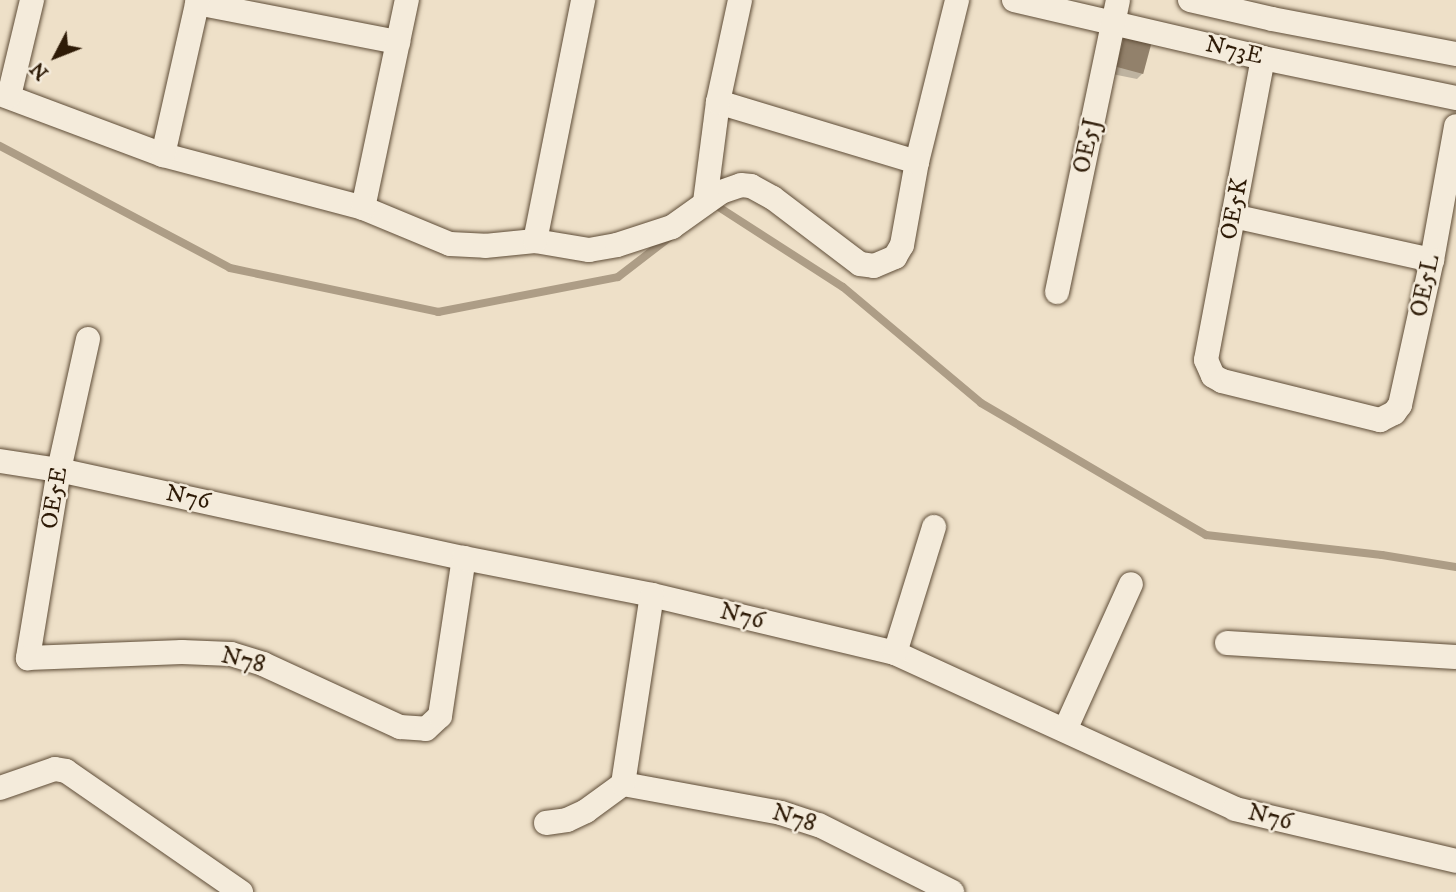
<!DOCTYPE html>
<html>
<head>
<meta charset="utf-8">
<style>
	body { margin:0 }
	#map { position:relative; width:1456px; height:892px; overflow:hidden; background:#eee0c8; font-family:"IM FELL DW Pica",serif }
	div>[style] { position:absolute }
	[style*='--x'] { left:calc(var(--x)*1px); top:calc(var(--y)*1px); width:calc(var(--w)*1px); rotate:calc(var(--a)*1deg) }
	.shadow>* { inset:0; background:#0003 }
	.stream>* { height:8px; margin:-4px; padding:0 4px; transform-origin:4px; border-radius:4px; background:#ad9d86 }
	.building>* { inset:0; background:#92816b; transform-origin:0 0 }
	.roads { filter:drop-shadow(0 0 2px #5e4c37) drop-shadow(0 0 2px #5e4c37) }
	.minor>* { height:24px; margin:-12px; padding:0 12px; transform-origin:12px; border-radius:12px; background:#f4ebdb }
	span { translate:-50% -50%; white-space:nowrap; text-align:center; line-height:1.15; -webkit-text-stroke:5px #f4ebdb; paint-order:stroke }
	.street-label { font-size:24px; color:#2e1b07 }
	.north { position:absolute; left:21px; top:21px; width:70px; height:70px; -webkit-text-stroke:5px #f4ebdb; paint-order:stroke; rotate:228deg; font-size:19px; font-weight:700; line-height:28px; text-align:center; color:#2e1b07 }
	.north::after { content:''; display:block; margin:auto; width:24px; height:32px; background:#2e1b07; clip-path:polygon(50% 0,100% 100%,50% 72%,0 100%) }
</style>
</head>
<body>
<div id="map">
	<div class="shadow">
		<div style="clip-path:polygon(1126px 32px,1143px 73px,1137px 79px,1112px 74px,1120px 38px)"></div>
	</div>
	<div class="stream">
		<div style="--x:0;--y:146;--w:260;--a:27.9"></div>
		<div style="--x:230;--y:268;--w:213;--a:11.9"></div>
		<div style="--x:438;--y:312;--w:183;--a:-11"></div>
		<div style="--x:618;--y:277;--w:66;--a:-37.6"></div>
		<div style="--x:714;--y:204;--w:153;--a:32.8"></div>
		<div style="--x:843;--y:287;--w:180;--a:40"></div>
		<div style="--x:981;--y:403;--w:261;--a:30.4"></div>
		<div style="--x:1206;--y:535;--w:177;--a:6.5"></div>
		<div style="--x:1382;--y:555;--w:75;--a:9.2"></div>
	</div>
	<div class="building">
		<div style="left:1126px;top:30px;width:28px;height:38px;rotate:15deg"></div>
	</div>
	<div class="roads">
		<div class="minor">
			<div style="--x:1014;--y:0;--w:256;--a:13.1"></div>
			<div style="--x:1263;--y:58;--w:197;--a:11.7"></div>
			<div style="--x:1190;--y:0;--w:84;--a:13"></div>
			<div style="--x:1272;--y:19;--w:187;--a:10.8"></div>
			<div style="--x:197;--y:3;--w:205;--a:11"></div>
			<div style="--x:1263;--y:58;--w:307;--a:100.7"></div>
			<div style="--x:1206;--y:360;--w:17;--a:66"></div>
			<div style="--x:1213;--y:376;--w:10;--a:29"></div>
			<div style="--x:1222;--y:381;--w:163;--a:13.9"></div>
			<div style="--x:1380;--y:420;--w:16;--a:-27"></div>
			<div style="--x:1394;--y:413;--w:10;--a:-53"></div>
			<div style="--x:1400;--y:405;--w:148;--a:-77.6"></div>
			<div style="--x:1432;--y:260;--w:136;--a:-79.8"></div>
			<div style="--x:0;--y:94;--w:174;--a:20.5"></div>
			<div style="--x:163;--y:155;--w:207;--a:14.8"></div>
			<div style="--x:363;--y:208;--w:94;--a:22.5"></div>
			<div style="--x:450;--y:244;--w:35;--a:3"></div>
			<div style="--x:485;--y:246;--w:50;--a:-5.7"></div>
			<div style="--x:535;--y:241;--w:55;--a:9.5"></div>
			<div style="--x:589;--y:250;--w:28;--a:-10"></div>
			<div style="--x:617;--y:245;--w:58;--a:-18.1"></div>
			<div style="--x:672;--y:227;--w:60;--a:-35.5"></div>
			<div style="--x:721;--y:192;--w:21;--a:-19"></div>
			<div style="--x:741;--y:185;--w:10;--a:6"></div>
			<div style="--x:751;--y:186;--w:25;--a:29"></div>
			<div style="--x:773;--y:198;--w:109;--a:37.2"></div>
			<div style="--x:860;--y:264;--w:14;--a:8"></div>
			<div style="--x:874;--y:266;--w:23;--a:-23"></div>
			<div style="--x:895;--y:257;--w:14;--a:-60"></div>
			<div style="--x:902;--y:245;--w:84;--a:-79.8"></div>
			<div style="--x:917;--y:162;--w:167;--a:-76.1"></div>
			<div style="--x:9;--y:96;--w:99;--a:-76.5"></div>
			<div style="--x:718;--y:102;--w:208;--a:16.8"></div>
			<div style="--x:163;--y:155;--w:159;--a:-77.3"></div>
			<div style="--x:705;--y:202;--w:101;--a:-82.6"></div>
			<div style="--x:718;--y:102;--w:104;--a:-77.8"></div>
			<div style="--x:363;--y:208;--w:213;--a:-78.1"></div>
			<div style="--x:1233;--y:216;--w:204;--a:12.5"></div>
			<div style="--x:535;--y:241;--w:246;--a:-78.7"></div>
			<div style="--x:1057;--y:292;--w:298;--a:-78.2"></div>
			<div style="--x:88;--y:339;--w:134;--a:102.5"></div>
			<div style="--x:59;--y:470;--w:191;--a:99.4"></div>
			<div style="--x:28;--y:658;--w:154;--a:-2.2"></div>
			<div style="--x:182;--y:652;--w:49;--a:2.3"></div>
			<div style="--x:231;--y:654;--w:34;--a:17"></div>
			<div style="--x:263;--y:664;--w:151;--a:24.7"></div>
			<div style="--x:400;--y:727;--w:26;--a:4"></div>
			<div style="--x:426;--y:729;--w:19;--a:-43"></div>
			<div style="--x:440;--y:716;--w:160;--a:-81.4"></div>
			<div style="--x:0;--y:461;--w:60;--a:8.7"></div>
			<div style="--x:59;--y:470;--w:414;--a:12.3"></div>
			<div style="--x:464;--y:558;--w:192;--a:11.1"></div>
			<div style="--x:652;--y:595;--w:250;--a:13.4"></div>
			<div style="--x:895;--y:653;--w:374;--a:24.6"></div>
			<div style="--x:1235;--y:809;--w:227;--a:13.2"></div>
			<div style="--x:1227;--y:643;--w:229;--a:3.5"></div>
			<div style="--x:895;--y:653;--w:132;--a:-72.8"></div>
			<div style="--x:1065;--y:730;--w:160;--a:-65.7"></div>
			<div style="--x:623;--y:784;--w:161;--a:10.4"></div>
			<div style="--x:781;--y:813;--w:40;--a:18"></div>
			<div style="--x:819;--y:825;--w:149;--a:26.7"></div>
			<div style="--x:0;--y:788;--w:58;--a:-19.1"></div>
			<div style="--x:55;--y:769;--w:11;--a:10"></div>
			<div style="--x:66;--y:771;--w:213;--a:34.7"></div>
			<div style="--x:546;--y:823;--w:21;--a:-8"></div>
			<div style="--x:567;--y:820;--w:21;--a:-25"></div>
			<div style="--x:586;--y:811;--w:46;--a:-36.1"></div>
			<div style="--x:623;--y:784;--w:191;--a:-81.3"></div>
		</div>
	</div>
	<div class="street-label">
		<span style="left:1234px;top:51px;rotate:13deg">N73E</span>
		<span style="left:1088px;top:146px;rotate:-78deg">OE5J</span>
		<span style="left:1235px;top:209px;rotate:-79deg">OE5K</span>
		<span style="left:1426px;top:286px;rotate:-78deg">OE5L</span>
		<span style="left:55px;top:498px;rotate:-80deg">OE5E</span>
		<span style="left:188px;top:498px;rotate:12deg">N76</span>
		<span style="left:742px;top:617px;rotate:14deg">N76</span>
		<span style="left:243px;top:661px;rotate:14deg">N78</span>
		<span style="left:1270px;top:818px;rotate:14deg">N76</span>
		<span style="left:794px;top:819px;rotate:17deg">N78</span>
	</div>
	<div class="north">N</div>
</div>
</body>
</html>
